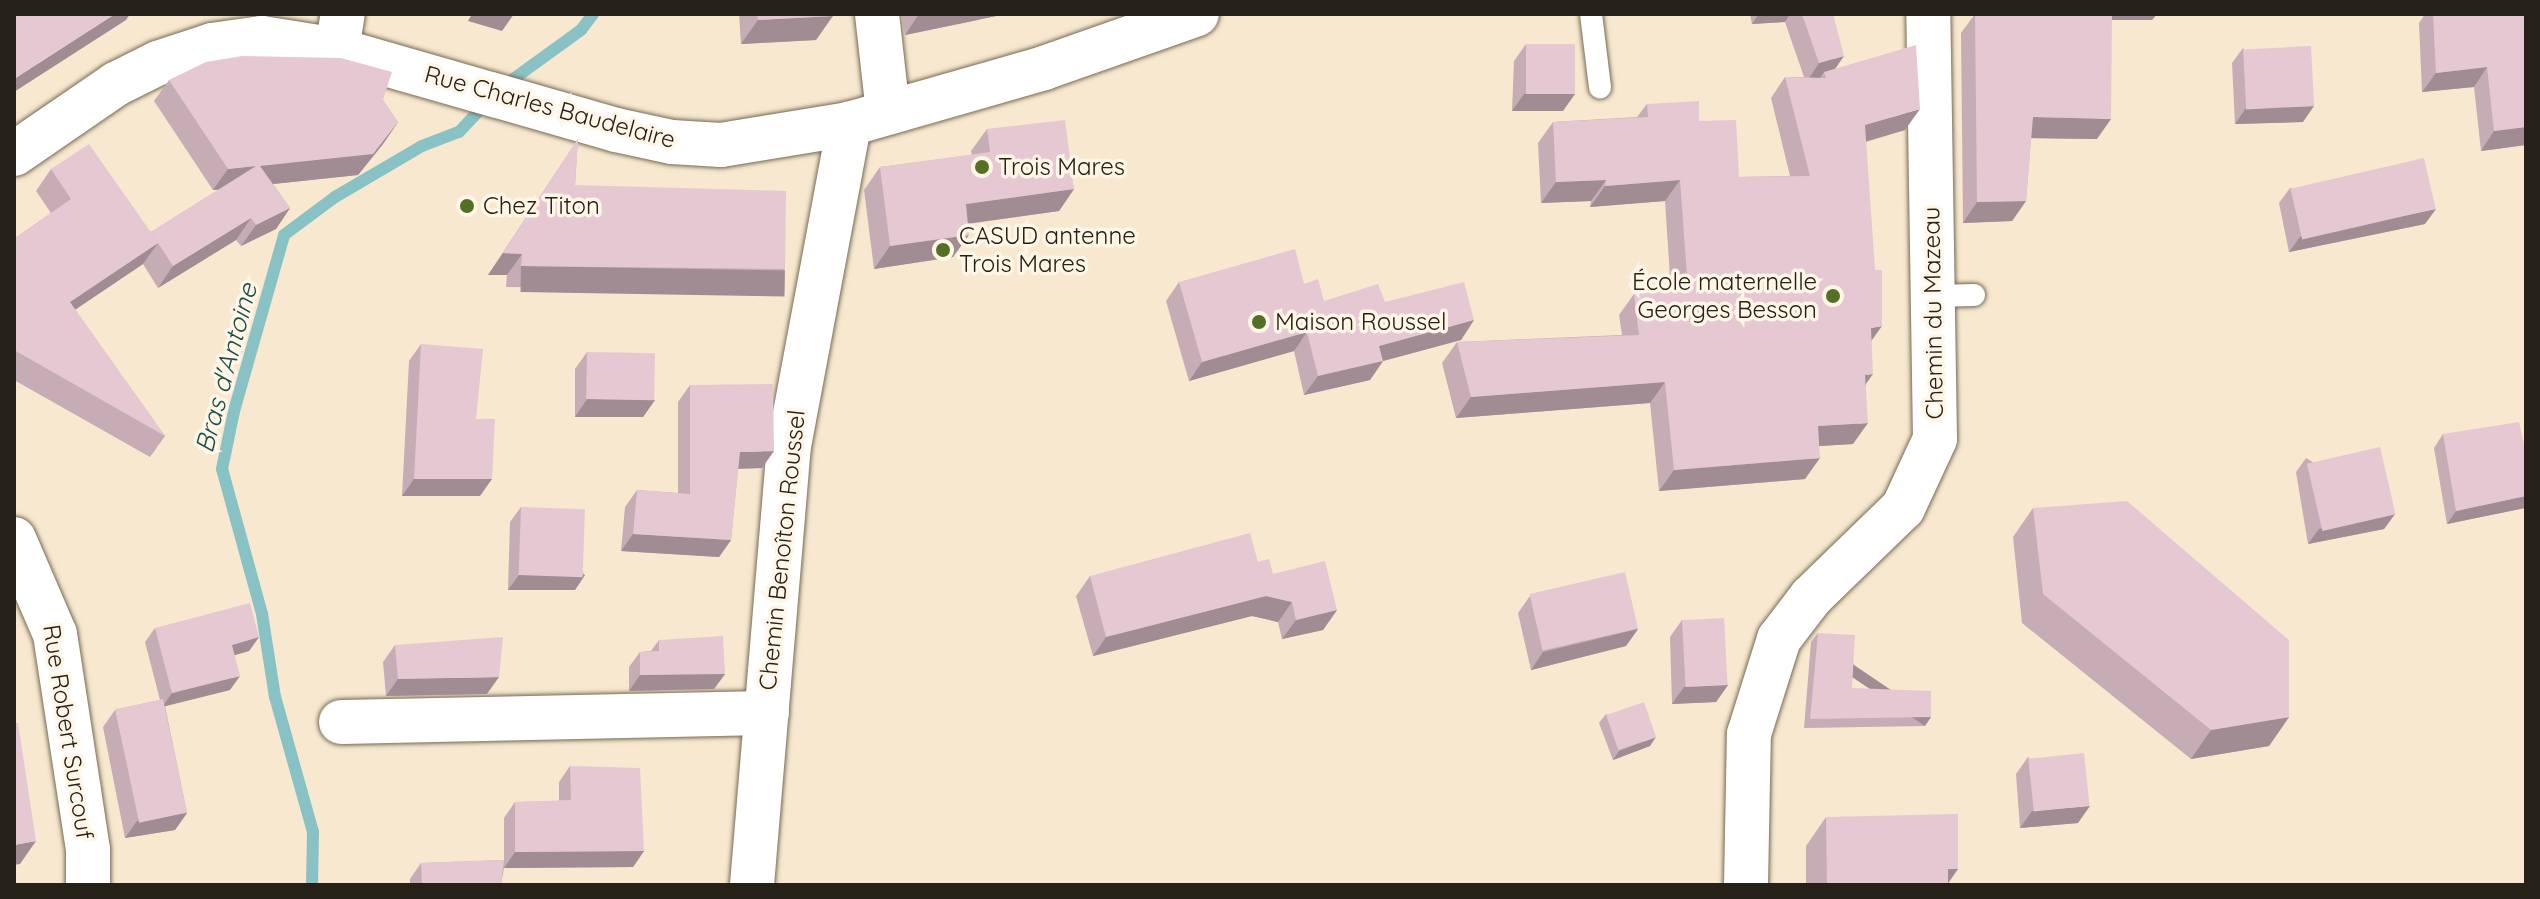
<!DOCTYPE html>
<html>
<head>
<meta charset="utf-8">
<style>
	body { margin:0 }
	#map { position:relative; width:2540px; height:899px; overflow:hidden; background:#f7e8cf; font-family:Quicksand,sans-serif }
	div>[style] { position:absolute }
	[style*='--x'] { left:calc(var(--x)*1px); top:calc(var(--y)*1px); width:calc(var(--w)*1px); rotate:calc(var(--a)*1deg) }
	.stream>* { height:12px; margin:-6px; padding:0 6px; transform-origin:6px; border-radius:6px; background:#88c2c4 }
	.roads { filter:drop-shadow(0 0 2px #776a54) drop-shadow(0 0 2px #776a54) }
	.lane>* { height:22px; margin:-11px; padding:0 11px; transform-origin:11px; border-radius:11px; background:#fff }
	.street>* { height:44px; margin:-22px; padding:0 22px; transform-origin:22px; border-radius:22px; background:#fff }
	.secondary>* { height:44px; margin:-22px; padding:0 22px; transform-origin:22px; border-radius:22px; background:#fff }
	.wall>* { inset:0; background:#c6acb5 }
	.shaded-wall>* { inset:0; background:#a18c93; transform-origin:0 0 }
	.building>* { inset:0; background:#e6c8d2; transform-origin:0 0 }
	.dots>* { width:22px; height:22px; translate:-50% -50%; box-sizing:border-box; border:4px solid #fff6e7; border-radius:50% }
	span { translate:-50% -50%; white-space:nowrap; text-align:center; line-height:1.15; -webkit-text-stroke:7px #fff6e7; paint-order:stroke }
	.street-label { font-size:24px; color:#262118 }
	.poi-label { font-size:24px; color:#262118 }
	.left { translate:0 -50%; text-align:left }
	.right { translate:-100% -50%; text-align:right }
	.water-label { font-size:26px; color:#1a4e4f; font-style:italic }
	.frame { position:absolute; inset:0; border:16px solid #262118; pointer-events:none }
</style>
</head>
<body>
<div id="map">
	<div class="stream">
		<div style="--x:501;--y:88;--w:99;--a:-35.9"></div>
		<div style="--x:581;--y:30;--w:20;--a:-53"></div>
		<div style="--x:312;--y:885;--w:53;--a:-88.9"></div>
		<div style="--x:313;--y:832;--w:140;--a:-105.7"></div>
		<div style="--x:275;--y:697;--w:84;--a:-98.9"></div>
		<div style="--x:262;--y:614;--w:150;--a:-105.4"></div>
		<div style="--x:222;--y:469;--w:59;--a:-78.3"></div>
		<div style="--x:234;--y:411;--w:183;--a:-74.1"></div>
		<div style="--x:284;--y:235;--w:64;--a:-36.7"></div>
		<div style="--x:335;--y:197;--w:101;--a:-30.4"></div>
		<div style="--x:422;--y:146;--w:40;--a:-21"></div>
		<div style="--x:459;--y:132;--w:42;--a:-46.9"></div>
	</div>
	<div class="roads">
		<div class="lane">
			<div style="--x:1591;--y:14;--w:74;--a:83"></div>
			<div style="--x:1933;--y:296;--w:41;--a:-1.4"></div>
		</div>
		<div class="street">
			<div style="--x:877;--y:14;--w:99;--a:83.6"></div>
			<div style="--x:337;--y:50;--w:36;--a:-81"></div>
			<div style="--x:14;--y:539;--w:103;--a:66.7"></div>
			<div style="--x:55;--y:634;--w:219;--a:81.3"></div>
			<div style="--x:88;--y:850;--w:35;--a:90"></div>
			<div style="--x:341;--y:722;--w:426;--a:-1.2"></div>
			<div style="--x:752;--y:885;--w:441;--a:-85.2"></div>
			<div style="--x:789;--y:446;--w:328;--a:-79.4"></div>
			<div style="--x:1746;--y:885;--w:151;--a:-88.9"></div>
			<div style="--x:1749;--y:734;--w:100;--a:-72.5"></div>
			<div style="--x:1779;--y:639;--w:53;--a:-52.7"></div>
			<div style="--x:1811;--y:597;--w:128;--a:-44.1"></div>
			<div style="--x:1903;--y:508;--w:76;--a:-65.1"></div>
			<div style="--x:1935;--y:439;--w:425;--a:-90.9"></div>
		</div>
		<div class="secondary">
			<div style="--x:14;--y:154;--w:124;--a:-34.5"></div>
			<div style="--x:116;--y:84;--w:47;--a:-26.6"></div>
			<div style="--x:158;--y:63;--w:57;--a:-18.4"></div>
			<div style="--x:212;--y:45;--w:50;--a:-8"></div>
			<div style="--x:262;--y:38;--w:76;--a:9.1"></div>
			<div style="--x:337;--y:50;--w:290;--a:16"></div>
			<div style="--x:616;--y:130;--w:57;--a:12.1"></div>
			<div style="--x:672;--y:142;--w:49;--a:3.5"></div>
			<div style="--x:721;--y:145;--w:130;--a:-9.3"></div>
			<div style="--x:849;--y:124;--w:203;--a:-16"></div>
			<div style="--x:1044;--y:68;--w:162;--a:-19.4"></div>
		</div>
	</div>
	<div class="wall">
		<div style="clip-path:polygon(739px 14px,833px 14px,816px 40px,741px 44px)"></div>
		<div style="clip-path:polygon(900px 14px,1006px 14px,905px 35px)"></div>
		<div style="clip-path:polygon(1750px 14px,1833px 14px,1835px 69px,1905px 130px,1866px 142px,1871px 342px,1866px 384px,1853px 444px,1819px 446px,1805px 479px,1659px 491px,1650px 403px,1456px 418px,1442px 363px,1457px 342px,1622px 335px,1619px 315px,1634px 294px,1671px 292px,1665px 201px,1590px 207px,1591px 201px,1541px 203px,1538px 143px,1553px 122px,1637px 117px,1647px 104px,1699px 121px,1739px 177px,1790px 176px,1771px 98px,1785px 77px,1804px 77px,1785px 22px,1752px 24px)"></div>
		<div style="clip-path:polygon(1975px 14px,2157px 14px,2152px 20px,2112px 20px,2097px 139px,2031px 138px,2026px 201px,2012px 221px,1963px 223px,1961px 33px)"></div>
		<div style="clip-path:polygon(2425px 14px,2526px 14px,2526px 145px,2481px 151px,2474px 87px,2422px 92px,2419px 23px)"></div>
		<div style="clip-path:polygon(1526px 44px,1563px 111px,1512px 111px,1514px 61px)"></div>
		<div style="clip-path:polygon(2243px 48px,2303px 122px,2235px 124px,2232px 63px)"></div>
		<div style="clip-path:polygon(169px 80px,383px 100px,398px 122px,383px 144px,358px 175px,273px 184px,290px 208px,276px 229px,241px 246px,236px 240px,158px 288px,143px 264px,75px 310px,165px 436px,150px 457px,14px 380px,14px 239px,51px 213px,36px 191px,51px 169px,151px 232px,218px 190px,213px 190px,154px 101px)"></div>
		<div style="clip-path:polygon(987px 129px,1074px 189px,1059px 211px,968px 224px,953px 257px,874px 269px,864px 190px,880px 167px,972px 155px,971px 151px)"></div>
		<div style="clip-path:polygon(578px 139px,575px 185px,785px 269px,771px 290px,506px 287px,507px 275px,488px 275px)"></div>
		<div style="clip-path:polygon(2290px 188px,2425px 224px,2289px 252px,2279px 203px)"></div>
		<div style="clip-path:polygon(1179px 282px,1304px 284px,1324px 301px,1385px 302px,1474px 320px,1461px 340px,1383px 361px,1370px 380px,1304px 395px,1294px 351px,1189px 381px,1166px 301px)"></div>
		<div style="clip-path:polygon(421px 344px,476px 419px,480px 496px,402px 496px,409px 361px)"></div>
		<div style="clip-path:polygon(587px 352px,655px 400px,643px 417px,575px 417px,575px 369px)"></div>
		<div style="clip-path:polygon(690px 385px,762px 468px,738px 469px,731px 540px,719px 557px,621px 551px,625px 507px,637px 490px,678px 493px,678px 402px)"></div>
		<div style="clip-path:polygon(2443px 434px,2526px 453px,2525px 508px,2447px 524px,2434px 448px)"></div>
		<div style="clip-path:polygon(2306px 458px,2395px 514px,2384px 529px,2308px 544px,2296px 472px)"></div>
		<div style="clip-path:polygon(521px 507px,585px 575px,575px 590px,508px 590px,510px 522px)"></div>
		<div style="clip-path:polygon(2033px 508px,2289px 717px,2269px 746px,2191px 759px,2022px 623px,2013px 537px)"></div>
		<div style="clip-path:polygon(1258px 562px,1273px 574px,1337px 610px,1323px 630px,1282px 639px,1278px 622px,1252px 616px,1093px 656px,1076px 596px,1090px 576px)"></div>
		<div style="clip-path:polygon(1530px 596px,1638px 629px,1626px 646px,1531px 670px,1518px 613px)"></div>
		<div style="clip-path:polygon(1682px 620px,1728px 685px,1716px 702px,1672px 704px,1670px 637px)"></div>
		<div style="clip-path:polygon(155px 628px,259px 637px,249px 651px,234px 655px,230px 690px,165px 706px,187px 813px,175px 830px,125px 838px,103px 727px,115px 710px,160px 700px,145px 642px)"></div>
		<div style="clip-path:polygon(1818px 633px,1852px 688px,1931px 717px,1925px 726px,1804px 728px,1811px 642px)"></div>
		<div style="clip-path:polygon(659px 640px,725px 674px,714px 689px,629px 691px,629px 667px,640px 652px,651px 651px)"></div>
		<div style="clip-path:polygon(395px 645px,487px 694px,386px 696px,383px 662px)"></div>
		<div style="clip-path:polygon(1606px 714px,1650px 746px,1613px 760px,1599px 723px)"></div>
		<div style="clip-path:polygon(2028px 757px,2078px 823px,2020px 828px,2016px 774px)"></div>
		<div style="clip-path:polygon(570px 766px,644px 851px,633px 867px,504px 868px,501px 885px,410px 885px,410px 879px,421px 863px,504px 860px,504px 818px,515px 802px,559px 801px,559px 782px)"></div>
		<div style="clip-path:polygon(1826px 817px,1948px 883px,1948px 885px,1806px 885px,1806px 846px)"></div>
	</div>
	<div class="shaded-wall">
		<div style="clip-path:polygon(115px 14px,130px 14px,126px 20px,14px 92px,14px 79px)"></div>
		<div style="clip-path:polygon(472px 14px,514px 14px,502px 31px,468px 21px)"></div>
		<div style="clip-path:polygon(919px 14px,1006px 14px,905px 35px)"></div>
		<div style="clip-path:polygon(1759px 14px,1790px 14px,1785px 22px,1752px 24px)"></div>
		<div style="clip-path:polygon(2102px 14px,2157px 14px,2152px 20px,2098px 20px)"></div>
		<div style="clip-path:polygon(833px 16px,816px 40px,741px 44px,758px 20px)"></div>
		<div style="clip-path:polygon(1844px 56px,1831px 75px,1824px 72px,1820px 78px,1806px 83px,1819px 63px)"></div>
		<div style="clip-path:polygon(2487px 67px,2474px 87px,2422px 92px,2436px 73px)"></div>
		<div style="clip-path:polygon(1524px 94px,1575px 94px,1563px 111px,1512px 111px)"></div>
		<div style="clip-path:polygon(2314px 106px,2303px 122px,2235px 124px,2246px 108px)"></div>
		<div style="clip-path:polygon(1920px 109px,1905px 130px,1850px 146px,1865px 125px)"></div>
		<div style="clip-path:polygon(2033px 117px,2111px 119px,2097px 139px,2018px 138px)"></div>
		<div style="clip-path:polygon(398px 122px,383px 144px,358px 175px,245px 187px,260px 166px)"></div>
		<div style="clip-path:polygon(2526px 127px,2526px 145px,2481px 151px,2494px 131px)"></div>
		<div style="clip-path:polygon(256px 166px,241px 187px,213px 190px,228px 169px)"></div>
		<div style="clip-path:polygon(1606px 180px,1591px 201px,1541px 203px,1556px 182px)"></div>
		<div style="clip-path:polygon(1680px 180px,1665px 201px,1590px 207px,1605px 186px)"></div>
		<div style="clip-path:polygon(1074px 189px,1059px 211px,950px 226px,966px 204px)"></div>
		<div style="clip-path:polygon(2026px 201px,2012px 221px,1963px 223px,1977px 202px)"></div>
		<div style="clip-path:polygon(290px 208px,276px 229px,241px 246px,256px 225px)"></div>
		<div style="clip-path:polygon(2436px 209px,2425px 224px,2289px 252px,2300px 237px)"></div>
		<div style="clip-path:polygon(251px 218px,236px 240px,158px 288px,173px 266px)"></div>
		<div style="clip-path:polygon(969px 235px,953px 257px,874px 269px,890px 246px)"></div>
		<div style="clip-path:polygon(158px 243px,143px 264px,55px 323px,70px 302px)"></div>
		<div style="clip-path:polygon(503px 253px,522px 254px,507px 275px,488px 275px)"></div>
		<div style="left:521px;top:266px;width:264px;height:26px;rotate:1deg"></div>
		<div style="clip-path:polygon(1474px 320px,1461px 340px,1383px 361px,1370px 380px,1304px 395px,1318px 376px,1379px 346px)"></div>
		<div style="clip-path:polygon(1882px 326px,1867px 347px,1871px 328px)"></div>
		<div style="clip-path:polygon(1307px 332px,1294px 351px,1189px 381px,1202px 362px)"></div>
		<div style="clip-path:polygon(1873px 374px,1858px 395px,1865px 375px)"></div>
		<div style="clip-path:polygon(1665px 382px,1650px 403px,1456px 418px,1471px 397px)"></div>
		<div style="clip-path:polygon(587px 399px,655px 400px,643px 417px,575px 417px)"></div>
		<div style="clip-path:polygon(1868px 423px,1853px 444px,1803px 447px,1818px 426px)"></div>
		<div style="clip-path:polygon(774px 451px,762px 468px,728px 469px,740px 452px)"></div>
		<div style="clip-path:polygon(1820px 458px,1805px 479px,1659px 491px,1674px 470px)"></div>
		<div style="clip-path:polygon(414px 479px,492px 479px,480px 496px,402px 496px)"></div>
		<div style="clip-path:polygon(2526px 496px,2525px 508px,2447px 524px,2456px 511px)"></div>
		<div style="clip-path:polygon(2395px 514px,2384px 529px,2308px 544px,2319px 529px)"></div>
		<div style="clip-path:polygon(633px 534px,731px 540px,719px 557px,621px 551px)"></div>
		<div style="clip-path:polygon(519px 575px,585px 575px,575px 590px,508px 590px)"></div>
		<div style="clip-path:polygon(1266px 596px,1292px 602px,1278px 622px,1252px 616px,1093px 656px,1106px 637px)"></div>
		<div style="clip-path:polygon(1337px 610px,1323px 630px,1282px 639px,1296px 620px)"></div>
		<div style="clip-path:polygon(1638px 629px,1626px 646px,1531px 670px,1543px 652px)"></div>
		<div style="clip-path:polygon(259px 637px,249px 651px,222px 659px,232px 645px)"></div>
		<div style="clip-path:polygon(725px 674px,714px 689px,629px 691px,640px 675px)"></div>
		<div style="clip-path:polygon(240px 676px,230px 690px,162px 707px,172px 693px)"></div>
		<div style="clip-path:polygon(499px 677px,487px 694px,386px 696px,398px 679px)"></div>
		<div style="clip-path:polygon(1728px 685px,1716px 702px,1672px 704px,1684px 687px)"></div>
		<div style="left:1931px;top:717px;width:11px;height:121px;rotate:124deg"></div>
		<div style="clip-path:polygon(2289px 717px,2269px 746px,2191px 759px,2211px 730px)"></div>
		<div style="clip-path:polygon(1656px 737px,1650px 746px,1613px 760px,1619px 751px)"></div>
		<div style="clip-path:polygon(2090px 806px,2078px 823px,2020px 828px,2032px 811px)"></div>
		<div style="clip-path:polygon(187px 813px,175px 830px,125px 838px,137px 821px)"></div>
		<div style="clip-path:polygon(36px 841px,20px 864px,14px 865px,14px 845px)"></div>
		<div style="clip-path:polygon(644px 851px,633px 867px,504px 868px,515px 852px)"></div>
		<div style="clip-path:polygon(1948px 869px,1958px 869px,1947px 885px)"></div>
	</div>
	<div class="building">
		<div style="clip-path:polygon(14px 14px,115px 14px,14px 79px)"></div>
		<div style="clip-path:polygon(757px 14px,833px 14px,833px 16px,758px 20px)"></div>
		<div style="clip-path:polygon(1802px 14px,1833px 14px,1844px 56px,1819px 63px)"></div>
		<div style="clip-path:polygon(1975px 14px,2112px 14px,2111px 119px,2033px 117px,2026px 201px,1977px 202px)"></div>
		<div style="clip-path:polygon(2433px 14px,2526px 14px,2526px 127px,2494px 131px,2487px 67px,2436px 73px)"></div>
		<div style="left:1526px;top:44px;width:49px;height:50px"></div>
		<div style="clip-path:polygon(1916px 45px,1920px 109px,1865px 125px,1875px 270px,1882px 270px,1882px 326px,1871px 328px,1873px 374px,1865px 375px,1868px 423px,1818px 426px,1820px 458px,1674px 470px,1665px 382px,1471px 397px,1457px 342px,1639px 335px,1634px 294px,1688px 290px,1680px 180px,1605px 186px,1606px 180px,1556px 182px,1553px 122px,1648px 117px,1647px 104px,1699px 101px,1699px 121px,1736px 120px,1739px 177px,1810px 176px,1785px 77px,1826px 78px,1824px 72px)"></div>
		<div style="left:2311px;top:46px;width:60px;height:68px;rotate:87deg"></div>
		<div style="clip-path:polygon(242px 56px,341px 58px,392px 72px,383px 100px,398px 122px,373px 154px,260px 166px,290px 208px,256px 225px,251px 218px,173px 266px,158px 243px,70px 302px,165px 436px,14px 350px,14px 239px,71px 199px,51px 169px,89px 144px,157px 241px,151px 232px,256px 166px,228px 169px,169px 80px,206px 62px)"></div>
		<div style="clip-path:polygon(1065px 120px,1074px 189px,966px 204px,969px 235px,890px 246px,880px 167px,990px 152px,987px 129px)"></div>
		<div style="clip-path:polygon(578px 139px,575px 185px,786px 191px,785px 269px,521px 266px,522px 254px,503px 253px)"></div>
		<div style="left:2424px;top:158px;width:52px;height:137px;rotate:77deg"></div>
		<div style="clip-path:polygon(1295px 249px,1304px 284px,1318px 279px,1324px 301px,1378px 284px,1385px 302px,1464px 282px,1474px 320px,1379px 346px,1383px 361px,1318px 376px,1307px 332px,1202px 362px,1179px 282px)"></div>
		<div style="clip-path:polygon(421px 344px,483px 349px,476px 419px,495px 419px,492px 479px,414px 479px)"></div>
		<div style="left:587px;top:352px;width:68px;height:47px;rotate:1deg"></div>
		<div style="clip-path:polygon(773px 384px,774px 451px,740px 452px,731px 540px,633px 534px,637px 490px,690px 494px,690px 385px)"></div>
		<div style="clip-path:polygon(2519px 422px,2526px 453px,2526px 496px,2456px 511px,2443px 434px)"></div>
		<div style="left:2380px;top:447px;width:69px;height:75px;rotate:77deg"></div>
		<div style="clip-path:polygon(2127px 501px,2289px 640px,2289px 717px,2211px 730px,2043px 594px,2033px 508px)"></div>
		<div style="left:521px;top:507px;width:64px;height:68px;rotate:2deg"></div>
		<div style="clip-path:polygon(1250px 533px,1258px 562px,1269px 559px,1273px 574px,1325px 561px,1337px 610px,1296px 620px,1292px 602px,1266px 596px,1106px 637px,1090px 576px)"></div>
		<div style="left:1625px;top:572px;width:58px;height:98px;rotate:77deg"></div>
		<div style="clip-path:polygon(250px 603px,259px 637px,232px 645px,240px 676px,172px 693px,155px 628px)"></div>
		<div style="left:1724px;top:618px;width:67px;height:42px;rotate:87deg"></div>
		<div style="clip-path:polygon(1818px 633px,1855px 635px,1852px 688px,1931px 691px,1931px 717px,1810px 719px)"></div>
		<div style="clip-path:polygon(723px 636px,725px 674px,640px 675px,640px 652px,659px 651px,659px 640px)"></div>
		<div style="clip-path:polygon(503px 637px,499px 677px,398px 679px,395px 645px)"></div>
		<div style="left:163px;top:699px;width:116px;height:49px;rotate:78deg"></div>
		<div style="left:1644px;top:702px;width:37px;height:40px;rotate:71deg"></div>
		<div style="clip-path:polygon(14px 723px,18px 723px,36px 841px,14px 845px)"></div>
		<div style="left:2084px;top:753px;width:53px;height:56px;rotate:84deg"></div>
		<div style="clip-path:polygon(570px 766px,640px 768px,644px 851px,515px 852px,515px 802px,571px 800px)"></div>
		<div style="clip-path:polygon(1958px 814px,1958px 869px,1948px 869px,1948px 885px,1827px 885px,1826px 817px)"></div>
		<div style="clip-path:polygon(504px 860px,501px 885px,422px 885px,421px 863px)"></div>
	</div>
	<div class="dots">
		<div style="left:982px;top:167px;background:#547024"></div>
		<div style="left:467px;top:206px;background:#547024"></div>
		<div style="left:943px;top:250px;background:#547024"></div>
		<div style="left:1833px;top:296px;background:#547024"></div>
		<div style="left:1259px;top:322px;background:#547024"></div>
	</div>
	<div class="street-label">
		<span style="left:550px;top:107px;rotate:15deg">Rue Charles Baudelaire</span>
		<span style="left:1933px;top:313px;rotate:-91deg">Chemin du Mazeau</span>
		<span style="left:782px;top:550px;rotate:-84deg">Chemin Benoîton Roussel</span>
		<span style="left:68px;top:732px;rotate:81deg">Rue Robert Surcouf</span>
	</div>
	<div class="poi-label">
		<span class="left" style="left:998px;top:167px">Trois Mares</span>
		<span class="left" style="left:483px;top:206px">Chez Titon</span>
		<span class="left" style="left:959px;top:250px">CASUD antenne<br>Trois Mares</span>
		<span class="right" style="left:1817px;top:296px">École maternelle<br>Georges Besson</span>
		<span class="left" style="left:1275px;top:322px">Maison Roussel</span>
	</div>
	<div class="water-label">
		<span style="left:226px;top:368px;rotate:-75deg">Bras d'Antoine</span>
	</div>
	<div class="frame"></div>
</div>
</body>
</html>
